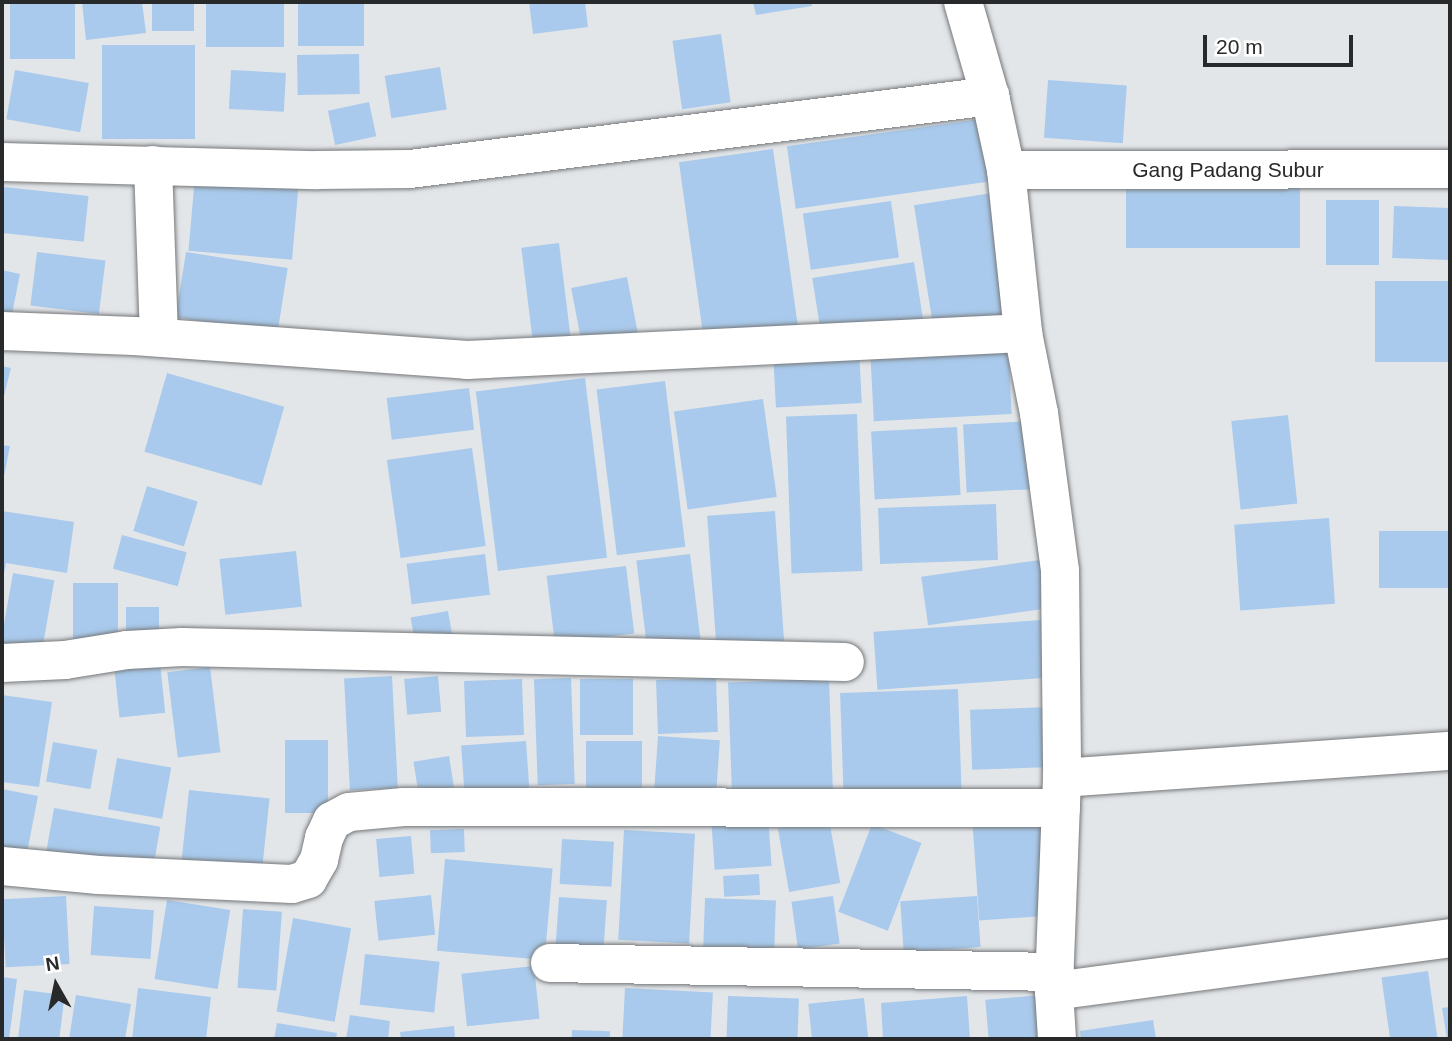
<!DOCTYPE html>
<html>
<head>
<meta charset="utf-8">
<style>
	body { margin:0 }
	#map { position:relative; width:1452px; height:1041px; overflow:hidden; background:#e3e6e9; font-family:Arial,sans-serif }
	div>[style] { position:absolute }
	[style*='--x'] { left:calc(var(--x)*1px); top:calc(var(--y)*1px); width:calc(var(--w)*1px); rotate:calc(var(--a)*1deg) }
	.building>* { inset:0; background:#a9caec; transform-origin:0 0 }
	.roads { filter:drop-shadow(0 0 2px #76787a) drop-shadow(0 0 2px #76787a) }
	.minor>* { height:38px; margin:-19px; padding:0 19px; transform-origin:19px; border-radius:19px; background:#fff }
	span { translate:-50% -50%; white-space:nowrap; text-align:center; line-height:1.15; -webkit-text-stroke:5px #fff; paint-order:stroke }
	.street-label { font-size:21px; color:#28292a }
	.frame { position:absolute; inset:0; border:4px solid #28292a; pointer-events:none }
	.north { position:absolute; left:21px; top:950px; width:70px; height:70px; -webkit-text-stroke:5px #fff; paint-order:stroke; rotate:351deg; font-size:19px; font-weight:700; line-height:28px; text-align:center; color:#28292a }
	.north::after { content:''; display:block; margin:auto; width:24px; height:32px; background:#28292a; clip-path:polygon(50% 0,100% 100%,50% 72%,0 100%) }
	.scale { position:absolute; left:1203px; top:35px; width:150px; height:32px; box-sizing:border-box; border:4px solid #28292a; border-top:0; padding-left:9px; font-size:21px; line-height:24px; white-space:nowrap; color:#28292a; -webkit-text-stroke:5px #fff; paint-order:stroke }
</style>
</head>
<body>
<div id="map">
	<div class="building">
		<div style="left:10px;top:2px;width:65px;height:57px"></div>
		<div style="clip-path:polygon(82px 2px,142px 2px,146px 33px,86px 40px)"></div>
		<div style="left:152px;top:2px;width:42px;height:29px"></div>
		<div style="left:206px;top:2px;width:78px;height:45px"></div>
		<div style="left:298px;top:2px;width:66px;height:44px"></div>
		<div style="clip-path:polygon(529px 2px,585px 2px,588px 27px,533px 34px)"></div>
		<div style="clip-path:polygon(753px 2px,811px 2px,812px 6px,756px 15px)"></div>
		<div style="left:721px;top:34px;width:69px;height:49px;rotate:82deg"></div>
		<div style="left:102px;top:45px;width:93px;height:94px"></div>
		<div style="left:359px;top:54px;width:40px;height:62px;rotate:89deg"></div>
		<div style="left:440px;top:67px;width:43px;height:56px;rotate:81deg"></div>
		<div style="left:15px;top:70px;width:75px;height:50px;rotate:10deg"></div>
		<div style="left:231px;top:70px;width:55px;height:39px;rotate:3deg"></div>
		<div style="left:1048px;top:80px;width:79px;height:58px;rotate:4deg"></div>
		<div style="left:369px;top:102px;width:35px;height:42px;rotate:78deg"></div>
		<div style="left:981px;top:119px;width:63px;height:196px;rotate:82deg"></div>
		<div style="left:773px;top:149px;width:183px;height:95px;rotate:82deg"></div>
		<div style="left:195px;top:176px;width:104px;height:75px;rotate:5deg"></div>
		<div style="left:1300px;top:184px;width:64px;height:174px;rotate:90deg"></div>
		<div style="left:4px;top:187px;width:85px;height:46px;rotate:6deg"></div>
		<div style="left:992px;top:193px;width:128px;height:79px;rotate:81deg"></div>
		<div style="left:1326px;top:200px;width:53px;height:65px"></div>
		<div style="left:891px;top:201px;width:57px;height:89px;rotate:82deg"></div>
		<div style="left:1394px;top:206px;width:56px;height:52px;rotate:2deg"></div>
		<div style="left:559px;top:243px;width:100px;height:38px;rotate:83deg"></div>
		<div style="left:37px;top:252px;width:69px;height:54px;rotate:7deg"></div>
		<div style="left:186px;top:252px;width:103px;height:66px;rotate:9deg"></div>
		<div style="left:914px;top:262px;width:65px;height:103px;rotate:81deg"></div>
		<div style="clip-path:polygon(2px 270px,20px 274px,12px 314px,2px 311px)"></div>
		<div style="left:627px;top:277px;width:57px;height:57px;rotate:79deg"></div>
		<div style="left:1450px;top:281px;width:81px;height:75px;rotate:90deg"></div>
		<div style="left:1008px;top:344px;width:70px;height:138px;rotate:87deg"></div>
		<div style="left:859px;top:349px;width:54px;height:86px;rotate:87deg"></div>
		<div style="clip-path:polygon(2px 366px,11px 368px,3px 400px,2px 400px)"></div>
		<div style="left:167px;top:373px;width:122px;height:82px;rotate:16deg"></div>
		<div style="left:585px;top:378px;width:181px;height:110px;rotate:83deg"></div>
		<div style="left:665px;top:381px;width:167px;height:69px;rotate:83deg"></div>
		<div style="left:469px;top:388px;width:42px;height:83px;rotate:83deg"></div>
		<div style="left:763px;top:399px;width:99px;height:90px;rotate:82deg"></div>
		<div style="left:857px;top:414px;width:157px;height:71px;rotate:88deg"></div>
		<div style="left:1288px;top:415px;width:89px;height:57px;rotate:84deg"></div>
		<div style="left:1032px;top:421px;width:68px;height:69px;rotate:87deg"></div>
		<div style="left:957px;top:427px;width:68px;height:86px;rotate:87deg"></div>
		<div style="clip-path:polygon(2px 445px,10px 446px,3px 481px,2px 481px)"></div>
		<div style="left:472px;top:448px;width:99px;height:86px;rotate:82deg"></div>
		<div style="left:147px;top:486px;width:53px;height:47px;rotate:17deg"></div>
		<div style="left:996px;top:504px;width:56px;height:118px;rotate:88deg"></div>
		<div style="clip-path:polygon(2px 511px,74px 522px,67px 573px,6px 563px,2px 584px)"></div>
		<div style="left:775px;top:511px;width:132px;height:68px;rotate:86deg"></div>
		<div style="left:1329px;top:518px;width:86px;height:95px;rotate:86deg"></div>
		<div style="left:1450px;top:531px;width:57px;height:71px;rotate:90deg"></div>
		<div style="left:122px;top:535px;width:67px;height:35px;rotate:15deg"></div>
		<div style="left:296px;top:551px;width:56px;height:77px;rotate:84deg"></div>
		<div style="left:485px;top:554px;width:41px;height:79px;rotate:83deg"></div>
		<div style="left:690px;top:554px;width:86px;height:54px;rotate:83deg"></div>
		<div style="left:1047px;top:559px;width:49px;height:127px;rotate:82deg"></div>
		<div style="left:626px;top:566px;width:68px;height:80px;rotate:83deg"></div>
		<div style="left:13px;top:573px;width:42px;height:72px;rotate:10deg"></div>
		<div style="left:73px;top:583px;width:45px;height:58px"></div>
		<div style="left:126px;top:607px;width:33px;height:32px"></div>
		<div style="left:448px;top:611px;width:28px;height:38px;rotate:80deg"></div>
		<div style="left:1042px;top:620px;width:58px;height:169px;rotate:86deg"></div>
		<div style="left:160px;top:663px;width:50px;height:46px;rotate:84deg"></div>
		<div style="left:210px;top:667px;width:86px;height:43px;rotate:83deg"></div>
		<div style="left:392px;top:676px;width:112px;height:48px;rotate:87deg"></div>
		<div style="left:438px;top:676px;width:36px;height:34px;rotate:85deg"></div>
		<div style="left:571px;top:678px;width:106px;height:37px;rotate:88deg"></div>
		<div style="left:716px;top:678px;width:54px;height:60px;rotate:88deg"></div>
		<div style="left:522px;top:679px;width:56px;height:58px;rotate:88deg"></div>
		<div style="left:580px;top:679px;width:53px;height:56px"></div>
		<div style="left:829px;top:679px;width:116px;height:101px;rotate:88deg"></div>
		<div style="left:958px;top:689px;width:104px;height:118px;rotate:88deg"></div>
		<div style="clip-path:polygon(2px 695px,52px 702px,39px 787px,2px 782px)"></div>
		<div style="left:1051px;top:707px;width:60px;height:81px;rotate:88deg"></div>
		<div style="left:658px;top:736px;width:62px;height:57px;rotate:4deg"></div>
		<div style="left:285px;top:740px;width:43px;height:73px"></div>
		<div style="left:526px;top:741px;width:55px;height:65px;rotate:86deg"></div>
		<div style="left:586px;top:741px;width:56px;height:56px"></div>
		<div style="left:53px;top:742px;width:45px;height:40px;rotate:10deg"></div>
		<div style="left:449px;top:756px;width:37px;height:36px;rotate:81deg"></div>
		<div style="left:117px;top:758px;width:55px;height:52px;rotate:10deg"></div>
		<div style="clip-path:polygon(2px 789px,38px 796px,25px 863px,2px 858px)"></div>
		<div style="left:189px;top:790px;width:81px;height:70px;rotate:6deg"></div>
		<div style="left:54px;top:808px;width:108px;height:48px;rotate:10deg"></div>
		<div style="left:1040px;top:814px;width:102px;height:68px;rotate:86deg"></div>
		<div style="left:768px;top:815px;width:51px;height:57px;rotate:86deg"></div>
		<div style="left:829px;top:819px;width:65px;height:52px;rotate:80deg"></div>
		<div style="left:872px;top:824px;width:53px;height:94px;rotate:21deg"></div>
		<div style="left:464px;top:829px;width:23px;height:34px;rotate:88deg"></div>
		<div style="left:624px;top:830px;width:71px;height:110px;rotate:3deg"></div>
		<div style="left:411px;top:836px;width:38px;height:35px;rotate:85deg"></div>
		<div style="left:562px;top:839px;width:52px;height:45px;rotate:3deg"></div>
		<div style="left:445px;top:859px;width:108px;height:92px;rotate:5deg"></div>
		<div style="left:759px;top:874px;width:21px;height:36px;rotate:87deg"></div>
		<div style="left:431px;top:895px;width:40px;height:57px;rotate:84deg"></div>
		<div style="left:66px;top:896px;width:68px;height:64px;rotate:87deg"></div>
		<div style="left:833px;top:896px;width:48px;height:42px;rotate:82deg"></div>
		<div style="left:977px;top:896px;width:51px;height:77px;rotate:86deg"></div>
		<div style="left:559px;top:897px;width:48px;height:55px;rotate:4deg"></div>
		<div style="left:705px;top:898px;width:71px;height:55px;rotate:2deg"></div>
		<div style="left:167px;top:900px;width:64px;height:80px;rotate:9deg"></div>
		<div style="left:94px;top:906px;width:60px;height:49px;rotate:4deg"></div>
		<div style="left:243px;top:909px;width:39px;height:79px;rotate:4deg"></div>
		<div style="left:293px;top:918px;width:59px;height:95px;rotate:10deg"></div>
		<div style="left:365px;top:954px;width:75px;height:51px;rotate:6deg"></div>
		<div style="left:534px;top:966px;width:53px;height:73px;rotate:84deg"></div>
		<div style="left:1428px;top:971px;width:69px;height:47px;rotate:82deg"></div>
		<div style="clip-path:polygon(2px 977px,17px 979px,9px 1039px,2px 1039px)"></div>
		<div style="clip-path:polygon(138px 988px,211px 997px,206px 1039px,132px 1039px)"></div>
		<div style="left:625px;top:988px;width:88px;height:51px;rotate:3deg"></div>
		<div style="left:24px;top:990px;width:41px;height:49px;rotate:7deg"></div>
		<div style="left:1052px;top:994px;width:45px;height:67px;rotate:85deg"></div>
		<div style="clip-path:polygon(76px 995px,131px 1004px,125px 1039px,69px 1039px)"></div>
		<div style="left:728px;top:996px;width:71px;height:43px;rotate:2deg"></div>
		<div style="clip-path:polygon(967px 996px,970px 1039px,883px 1039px,881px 1003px)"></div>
		<div style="left:864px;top:998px;width:41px;height:56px;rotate:84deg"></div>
		<div style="clip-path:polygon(1450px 1007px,1450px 1039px,1447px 1039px,1442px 1008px)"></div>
		<div style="clip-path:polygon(350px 1015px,390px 1021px,388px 1039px,346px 1039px)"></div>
		<div style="clip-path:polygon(1153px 1020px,1156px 1039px,1081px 1039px,1080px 1031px)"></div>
		<div style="clip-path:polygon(277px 1023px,337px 1033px,336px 1039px,274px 1039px)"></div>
		<div style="clip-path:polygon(454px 1026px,455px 1039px,401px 1039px,400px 1032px)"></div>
		<div style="left:572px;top:1030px;width:38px;height:9px;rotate:2deg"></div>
	</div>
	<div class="roads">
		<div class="minor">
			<div style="--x:963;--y:2;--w:98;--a:74"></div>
			<div style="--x:990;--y:96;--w:76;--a:77.8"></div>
			<div style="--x:1006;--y:170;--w:164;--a:84"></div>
			<div style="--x:1023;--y:333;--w:82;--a:78.7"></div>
			<div style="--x:1039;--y:413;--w:159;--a:82.4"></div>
			<div style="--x:1060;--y:571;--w:207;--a:89.4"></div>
			<div style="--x:1062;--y:778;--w:213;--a:92.2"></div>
			<div style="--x:1054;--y:991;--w:48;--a:86.4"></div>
			<div style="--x:2;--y:162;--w:315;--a:1.5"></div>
			<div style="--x:317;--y:170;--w:93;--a:-0.6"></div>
			<div style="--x:410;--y:169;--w:585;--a:-7.17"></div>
			<div style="--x:153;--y:165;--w:172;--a:88"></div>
			<div style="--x:1006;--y:170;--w:444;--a:-0.1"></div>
			<div style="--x:2;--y:331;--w:132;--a:2.2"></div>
			<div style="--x:134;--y:336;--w:334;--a:4.1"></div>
			<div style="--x:467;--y:360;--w:557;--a:-2.78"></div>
			<div style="--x:2;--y:663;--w:63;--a:-2.7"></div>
			<div style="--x:65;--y:660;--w:63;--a:-9.2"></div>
			<div style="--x:127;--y:650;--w:55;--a:-3.1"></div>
			<div style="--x:182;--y:647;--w:663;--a:1.3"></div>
			<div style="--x:1062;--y:778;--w:389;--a:-4"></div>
			<div style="--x:2;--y:866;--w:97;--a:5.3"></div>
			<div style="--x:99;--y:875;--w:193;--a:2.7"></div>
			<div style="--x:292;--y:884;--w:17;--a:-17"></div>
			<div style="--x:308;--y:879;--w:22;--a:-60"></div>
			<div style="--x:319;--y:860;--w:23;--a:-77"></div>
			<div style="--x:324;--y:838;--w:19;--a:-65"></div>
			<div style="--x:332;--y:821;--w:19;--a:-28"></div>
			<div style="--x:349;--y:812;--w:55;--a:-5.2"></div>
			<div style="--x:404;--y:807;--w:657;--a:0.09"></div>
			<div style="--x:550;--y:963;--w:505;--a:1.02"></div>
			<div style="--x:1054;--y:991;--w:400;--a:-7.6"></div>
		</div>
	</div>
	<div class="street-label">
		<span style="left:1228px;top:170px">Gang Padang Subur</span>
	</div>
	<div class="frame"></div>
	<div class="north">N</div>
	<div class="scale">20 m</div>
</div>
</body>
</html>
